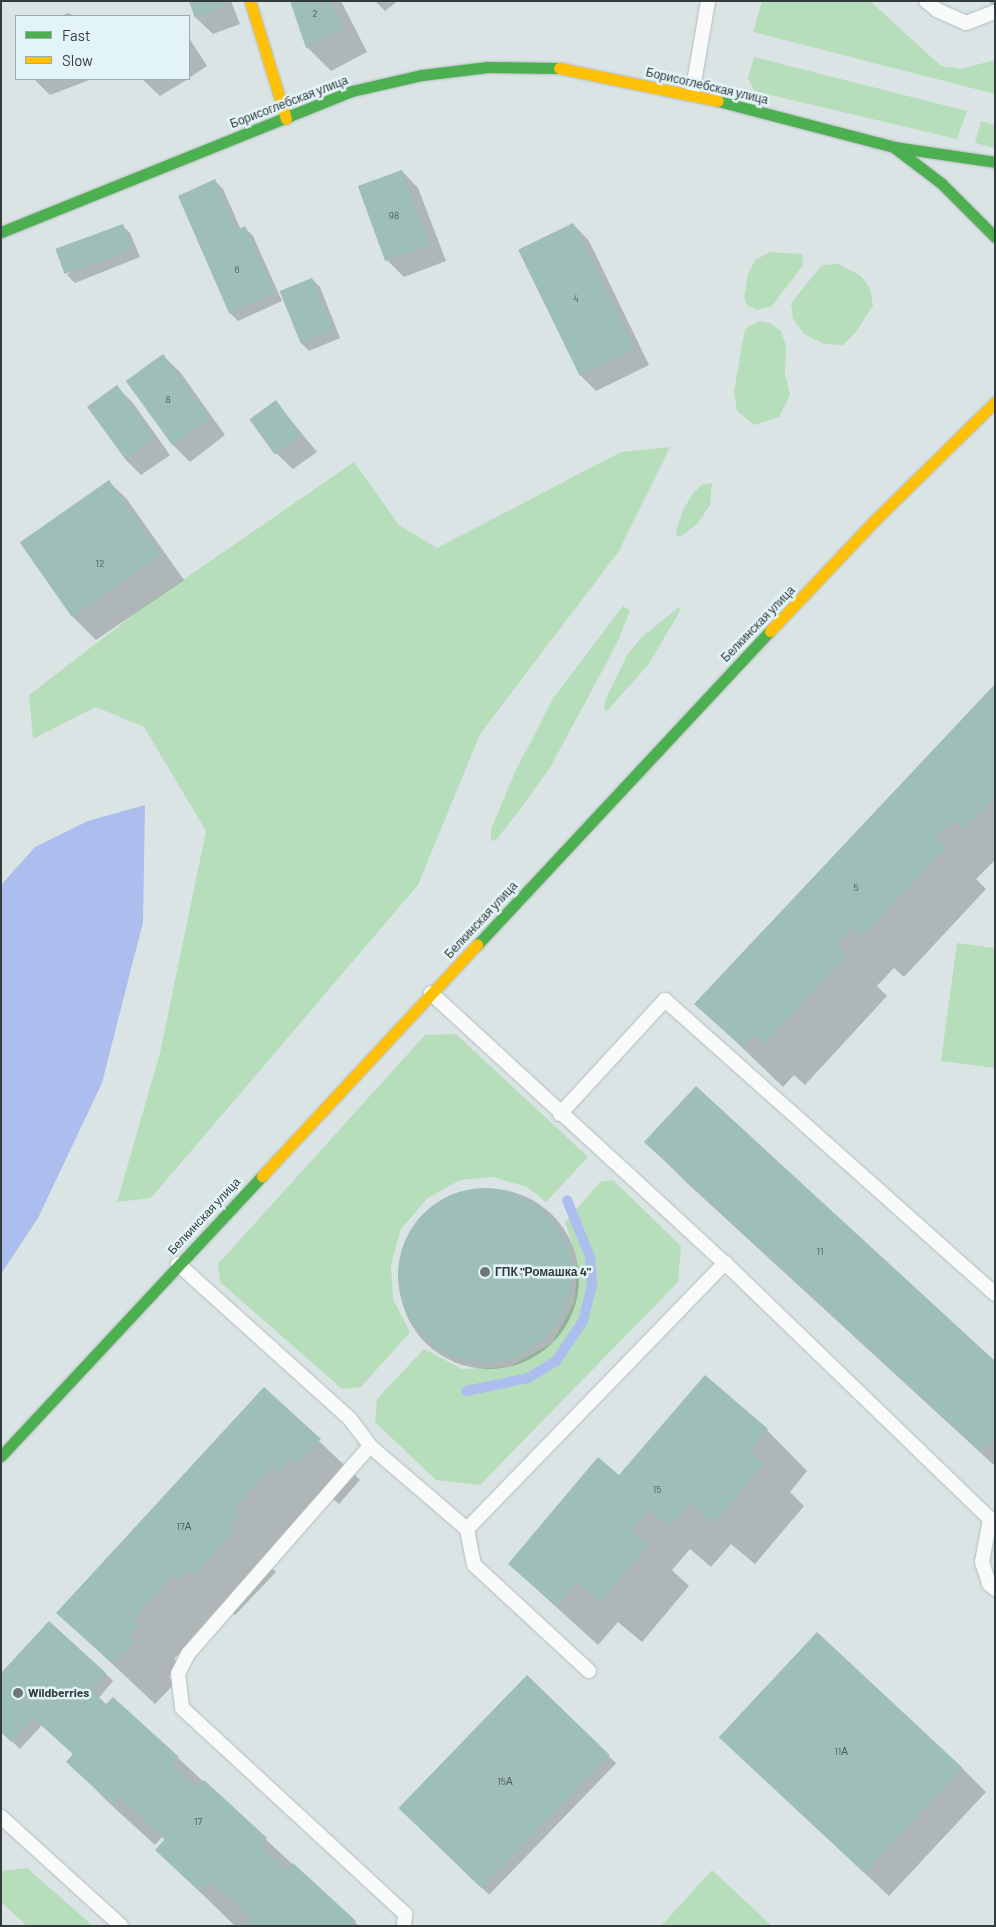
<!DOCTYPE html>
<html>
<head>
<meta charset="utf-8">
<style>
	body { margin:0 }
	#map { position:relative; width:996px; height:1927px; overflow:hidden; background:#dae4e5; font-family:Barlow,sans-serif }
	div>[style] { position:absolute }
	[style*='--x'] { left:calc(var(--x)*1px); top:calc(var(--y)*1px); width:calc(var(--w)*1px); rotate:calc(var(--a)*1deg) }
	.green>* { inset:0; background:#b7debb }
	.water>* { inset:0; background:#acbeed }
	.shadow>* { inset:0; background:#0003; transform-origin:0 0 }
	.round { border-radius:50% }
	.stream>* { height:10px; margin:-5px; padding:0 5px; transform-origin:5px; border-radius:5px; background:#acbeed }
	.building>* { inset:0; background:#9ebeb8; transform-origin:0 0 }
	.roads { filter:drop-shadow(0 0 1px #b4bbbc) drop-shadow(0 0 1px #b4bbbc) }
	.lane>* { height:14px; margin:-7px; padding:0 7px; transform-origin:7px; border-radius:7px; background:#f9fbfb }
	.fast>* { height:11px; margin:-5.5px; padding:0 5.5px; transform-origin:5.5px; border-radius:5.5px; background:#4caf50 }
	.slow>* { height:11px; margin:-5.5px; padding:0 5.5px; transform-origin:5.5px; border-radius:5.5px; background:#ffc107 }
	.dots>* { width:14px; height:14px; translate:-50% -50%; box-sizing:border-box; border:2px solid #e2f4f7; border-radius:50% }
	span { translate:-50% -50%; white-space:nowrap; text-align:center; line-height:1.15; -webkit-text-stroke:5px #e2f4f7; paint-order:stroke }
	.number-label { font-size:10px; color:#4e5c5c }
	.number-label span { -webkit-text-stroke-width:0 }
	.street-label { font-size:12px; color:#343b3d }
	.poi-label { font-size:12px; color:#343b3d; font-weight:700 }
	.left { translate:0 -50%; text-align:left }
	.frame { position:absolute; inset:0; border:2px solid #343b3d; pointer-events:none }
	.legend { position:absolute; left:15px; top:15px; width:175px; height:65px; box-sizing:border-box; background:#e2f4f7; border:1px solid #9caaad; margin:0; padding:6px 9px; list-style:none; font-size:15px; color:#343b3d }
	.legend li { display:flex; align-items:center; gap:10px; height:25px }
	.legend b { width:25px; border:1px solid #9caaad }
</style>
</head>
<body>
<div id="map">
	<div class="green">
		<div style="clip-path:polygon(762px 1px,870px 1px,941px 66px,961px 69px,995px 60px,995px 94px,753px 32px)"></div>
		<div style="clip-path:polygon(754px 57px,967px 111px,957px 139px,754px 91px,748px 78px)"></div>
		<div style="clip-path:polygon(981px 121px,995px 125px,995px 148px,975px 143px)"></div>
		<div style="clip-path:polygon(770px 252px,802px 254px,803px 265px,772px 306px,757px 310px,748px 306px,744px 297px,748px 274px,755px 260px)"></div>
		<div style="clip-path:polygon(839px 264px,861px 276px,870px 288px,873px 306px,855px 333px,843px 345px,824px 344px,804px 334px,793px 319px,791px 303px,822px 265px)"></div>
		<div style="clip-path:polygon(760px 321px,770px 323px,781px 331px,786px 346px,785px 373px,790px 395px,779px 417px,754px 425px,737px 411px,734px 392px,744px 333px,747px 327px)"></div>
		<div style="clip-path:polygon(670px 447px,619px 551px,480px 734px,418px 885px,151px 1198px,117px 1202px,160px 1053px,206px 831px,144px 727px,96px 707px,33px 739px,29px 695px,145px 606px,354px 462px,399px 525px,437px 548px,621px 452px)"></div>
		<div style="clip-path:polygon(712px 483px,710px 505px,698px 523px,682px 536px,677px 536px,676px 531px,684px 508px,694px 492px,703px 484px)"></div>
		<div style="clip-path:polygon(623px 606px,630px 611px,616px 645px,551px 766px,515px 816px,495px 841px,491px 840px,491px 829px,515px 772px,554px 697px)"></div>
		<div style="clip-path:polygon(679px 607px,680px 611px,648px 665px,606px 712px,604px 708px,606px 699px,627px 655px,642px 637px)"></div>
		<div style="clip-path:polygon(957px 943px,995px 948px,995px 1068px,941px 1061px)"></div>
		<div style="clip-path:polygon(456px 1034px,588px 1157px,546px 1202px,527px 1187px,493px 1177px,460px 1180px,428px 1198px,401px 1229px,391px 1264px,393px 1299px,410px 1332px,361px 1387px,342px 1389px,220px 1282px,218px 1264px,425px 1035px)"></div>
		<div style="clip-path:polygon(613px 1180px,681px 1246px,678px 1282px,480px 1485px,436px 1480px,375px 1422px,377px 1399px,424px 1349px,462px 1369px,509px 1367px,552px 1343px,574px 1303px,578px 1262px,565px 1222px,600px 1182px)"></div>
		<div style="clip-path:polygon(27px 1868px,93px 1926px,27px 1926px,1px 1902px,1px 1871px)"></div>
		<div style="clip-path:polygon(712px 1870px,772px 1926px,661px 1926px)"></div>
	</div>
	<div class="water">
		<div style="clip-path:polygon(145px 805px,143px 922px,102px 1083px,38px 1218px,1px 1274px,1px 885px,35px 847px,88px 821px)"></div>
	</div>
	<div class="shadow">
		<div style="clip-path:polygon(190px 1px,231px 1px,240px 24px,213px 34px,196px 18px)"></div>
		<div style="clip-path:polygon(291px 1px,341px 1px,367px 52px,331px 71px,307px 47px)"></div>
		<div style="clip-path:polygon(375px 1px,398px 1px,385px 11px)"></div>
		<div style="clip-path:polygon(988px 1px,995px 1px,995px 7px)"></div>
		<div style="clip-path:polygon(69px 13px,73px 16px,60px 16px)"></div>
		<div style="clip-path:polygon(189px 38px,207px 66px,189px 78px)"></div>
		<div style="clip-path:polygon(34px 79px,92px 79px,50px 95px)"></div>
		<div style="clip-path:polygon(142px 79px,188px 79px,160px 96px)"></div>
		<div style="clip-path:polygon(402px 171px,418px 188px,446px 261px,404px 277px,387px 260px)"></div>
		<div style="clip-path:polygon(215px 181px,223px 189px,241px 230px,245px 228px,253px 236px,282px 301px,238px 321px,230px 313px,179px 197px)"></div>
		<div style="clip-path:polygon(573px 224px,589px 241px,649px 365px,596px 391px,580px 375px,520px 251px)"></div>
		<div style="clip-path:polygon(122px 225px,130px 233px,140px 257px,75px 283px,67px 275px)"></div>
		<div style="clip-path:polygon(312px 279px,320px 287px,340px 338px,309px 351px,301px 343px)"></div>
		<div style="clip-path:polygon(163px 356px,180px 372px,225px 435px,190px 462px,173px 445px,128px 382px)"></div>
		<div style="clip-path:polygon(117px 387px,133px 403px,170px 455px,141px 475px,125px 459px)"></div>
		<div style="clip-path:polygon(276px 402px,317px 452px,293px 469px,276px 453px)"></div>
		<div style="clip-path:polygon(109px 482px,126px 498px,184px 580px,96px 640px,72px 616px)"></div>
		<div style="clip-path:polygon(995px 685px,995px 860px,976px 879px,986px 889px,904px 977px,894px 968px,877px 986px,887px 996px,805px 1085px,794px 1075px,783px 1087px,696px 1003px)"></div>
		<div style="clip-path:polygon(646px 1142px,995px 1363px,995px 1466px,687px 1183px)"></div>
		<div class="round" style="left:399px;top:1189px;width:180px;height:180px"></div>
		<div style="clip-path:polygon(264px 1389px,360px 1480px,339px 1504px,332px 1498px,270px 1566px,276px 1572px,235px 1615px,229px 1610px,214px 1616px,174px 1659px,180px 1665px,169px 1677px,175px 1683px,155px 1704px,58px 1613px)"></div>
		<div style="clip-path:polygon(767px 1430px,807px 1471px,790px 1492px,804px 1506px,755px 1564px,731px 1544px,711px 1567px,690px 1549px,672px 1570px,689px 1586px,642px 1642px,618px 1622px,598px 1645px,509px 1564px,619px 1477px)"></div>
		<div style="clip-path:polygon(105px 1673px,113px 1681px,98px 1699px,178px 1758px,359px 1926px,235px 1926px,157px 1850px,166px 1841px,162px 1837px,155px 1845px,108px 1802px,68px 1761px,74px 1755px,42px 1725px,20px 1749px,1px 1731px)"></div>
		<div style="left:527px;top:1677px;width:124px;height:183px;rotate:44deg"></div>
		<div style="clip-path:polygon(721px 1738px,962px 1768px,986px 1792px,889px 1896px)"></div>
	</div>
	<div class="stream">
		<div style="--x:466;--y:1391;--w:63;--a:-11.8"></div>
		<div style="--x:528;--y:1378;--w:33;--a:-31"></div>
		<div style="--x:556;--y:1361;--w:48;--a:-56"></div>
		<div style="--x:583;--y:1321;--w:38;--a:-76"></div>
		<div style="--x:592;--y:1284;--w:27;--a:-94"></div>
		<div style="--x:590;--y:1257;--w:61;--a:-112"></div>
	</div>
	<div class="building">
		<div style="clip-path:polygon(189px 1px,222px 1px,224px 7px,195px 18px)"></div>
		<div style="clip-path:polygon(290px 1px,329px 1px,344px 28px,306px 48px)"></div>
		<div style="left:402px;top:170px;width:80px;height:47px;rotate:70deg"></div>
		<div style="clip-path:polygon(215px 179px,237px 230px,245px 226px,275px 293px,229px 313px,178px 196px)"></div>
		<div style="left:573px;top:223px;width:140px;height:61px;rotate:64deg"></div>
		<div style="left:123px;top:224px;width:27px;height:72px;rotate:70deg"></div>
		<div style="left:312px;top:278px;width:56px;height:35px;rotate:68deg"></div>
		<div style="left:163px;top:354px;width:80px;height:46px;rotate:54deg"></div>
		<div style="left:117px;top:385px;width:65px;height:37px;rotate:54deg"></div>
		<div style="left:276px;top:400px;width:43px;height:33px;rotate:54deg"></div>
		<div style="left:109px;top:480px;width:91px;height:109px;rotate:55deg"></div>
		<div style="clip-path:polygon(995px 684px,995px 797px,964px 829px,954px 820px,936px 838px,946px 847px,862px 937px,852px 928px,837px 945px,847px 955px,763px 1045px,753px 1035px,742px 1047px,694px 1004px)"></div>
		<div style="clip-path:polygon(696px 1086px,995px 1361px,995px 1438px,981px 1452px,644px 1142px)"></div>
		<div class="round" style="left:398px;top:1188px;width:174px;height:174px"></div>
		<div style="clip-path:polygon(705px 1375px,768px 1429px,749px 1451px,764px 1464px,713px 1524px,690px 1504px,669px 1527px,649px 1510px,631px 1529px,649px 1545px,600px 1602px,577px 1582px,556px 1606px,508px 1564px,598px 1457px,619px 1475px)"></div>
		<div style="clip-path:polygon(264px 1387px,321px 1439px,297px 1464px,291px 1458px,277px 1472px,272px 1467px,234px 1509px,240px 1514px,230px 1524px,236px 1530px,194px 1575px,188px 1570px,178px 1581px,172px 1576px,134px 1618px,140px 1624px,129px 1636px,135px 1641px,113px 1664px,56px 1613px)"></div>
		<div style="clip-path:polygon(49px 1621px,106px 1673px,92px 1691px,106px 1704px,113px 1697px,179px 1757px,171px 1764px,197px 1788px,204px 1780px,267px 1838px,260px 1846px,286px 1870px,293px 1863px,356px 1921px,351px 1926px,245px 1926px,251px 1918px,210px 1881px,200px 1892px,155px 1850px,165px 1839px,120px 1798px,113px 1805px,66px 1762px,73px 1754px,33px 1718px,11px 1742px,1px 1732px,1px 1673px)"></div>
		<div style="left:817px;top:1632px;width:199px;height:144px;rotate:43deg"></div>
		<div style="left:527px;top:1675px;width:115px;height:185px;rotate:44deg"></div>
	</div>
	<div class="roads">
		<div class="lane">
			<div style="--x:926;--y:1;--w:14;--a:39"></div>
			<div style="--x:937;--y:10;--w:32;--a:24"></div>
			<div style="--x:966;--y:23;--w:31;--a:-21"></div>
			<div style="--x:692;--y:94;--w:94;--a:-80.2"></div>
			<div style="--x:431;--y:993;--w:399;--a:42.6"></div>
			<div style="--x:725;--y:1263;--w:368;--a:44"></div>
			<div style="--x:990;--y:1519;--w:44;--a:100.5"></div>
			<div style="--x:982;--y:1562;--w:23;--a:72"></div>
			<div style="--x:989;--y:1584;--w:8;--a:40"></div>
			<div style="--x:560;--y:1114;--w:155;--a:-47.4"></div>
			<div style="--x:665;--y:1000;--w:442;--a:41.7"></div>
			<div style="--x:178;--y:1264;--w:232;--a:42"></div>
			<div style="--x:350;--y:1419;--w:34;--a:53"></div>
			<div style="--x:370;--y:1446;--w:276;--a:131.2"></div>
			<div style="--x:188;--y:1654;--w:22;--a:117"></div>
			<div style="--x:178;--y:1674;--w:34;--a:83"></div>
			<div style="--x:182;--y:1708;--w:304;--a:42.7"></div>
			<div style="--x:405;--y:1914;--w:12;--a:95"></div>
			<div style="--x:370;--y:1446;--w:128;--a:40.6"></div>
			<div style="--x:589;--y:1671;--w:156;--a:-137.3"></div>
			<div style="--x:474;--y:1565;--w:37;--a:-101"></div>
			<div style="--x:467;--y:1529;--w:371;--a:-45.9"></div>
			<div style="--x:1;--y:1817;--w:162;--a:42.2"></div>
		</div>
		<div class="fast">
			<div style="--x:718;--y:101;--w:182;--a:14.6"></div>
			<div style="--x:894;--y:147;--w:102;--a:8.4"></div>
			<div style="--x:895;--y:148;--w:58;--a:37.3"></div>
			<div style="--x:941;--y:183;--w:76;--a:45"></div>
			<div style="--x:1;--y:232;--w:378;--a:-21.9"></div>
			<div style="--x:352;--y:91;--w:72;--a:-12.9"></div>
			<div style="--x:422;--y:75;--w:66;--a:-6.9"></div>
			<div style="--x:488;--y:67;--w:71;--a:0.8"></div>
			<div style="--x:477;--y:945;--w:429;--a:-47"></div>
			<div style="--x:1;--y:1456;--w:383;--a:-47"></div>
		</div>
		<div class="slow">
			<div style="--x:250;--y:1;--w:123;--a:73"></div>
			<div style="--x:559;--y:68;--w:162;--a:11.7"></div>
			<div style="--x:770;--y:631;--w:154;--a:-46.6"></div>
			<div style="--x:876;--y:519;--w:167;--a:-44.5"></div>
			<div style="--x:262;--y:1176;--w:316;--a:-47.1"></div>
		</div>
	</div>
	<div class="dots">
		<div style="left:485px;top:1272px;background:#6e7678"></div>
		<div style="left:18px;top:1693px;background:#6e7678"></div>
	</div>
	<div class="number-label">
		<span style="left:315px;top:14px">2</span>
		<span style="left:394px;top:216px">98</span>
		<span style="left:237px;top:270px">6</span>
		<span style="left:576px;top:299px">4</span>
		<span style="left:168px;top:400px">8</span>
		<span style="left:100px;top:564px">12</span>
		<span style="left:856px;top:888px">5</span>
		<span style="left:820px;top:1252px">11</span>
		<span style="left:657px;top:1490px">15</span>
		<span style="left:184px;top:1527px">17А</span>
		<span style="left:841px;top:1752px">11А</span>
		<span style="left:505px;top:1782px">15А</span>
		<span style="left:198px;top:1822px">17</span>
	</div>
	<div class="street-label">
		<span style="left:707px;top:86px;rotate:13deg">Борисоглебская улица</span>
		<span style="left:289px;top:102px;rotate:-21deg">Борисоглебская улица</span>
		<span style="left:758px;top:624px;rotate:-46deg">Белкинская улица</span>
		<span style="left:481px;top:920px;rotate:-47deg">Белкинская улица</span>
		<span style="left:204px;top:1216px;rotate:-47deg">Белкинская улица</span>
	</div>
	<div class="poi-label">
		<span class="left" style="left:495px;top:1272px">ГПК "Ромашка 4"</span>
		<span class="left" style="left:28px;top:1693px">Wildberries</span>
	</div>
	<div class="frame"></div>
	<ul class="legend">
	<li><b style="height:6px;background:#4caf50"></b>Fast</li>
	<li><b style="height:6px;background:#ffc107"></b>Slow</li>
	</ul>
</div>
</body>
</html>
